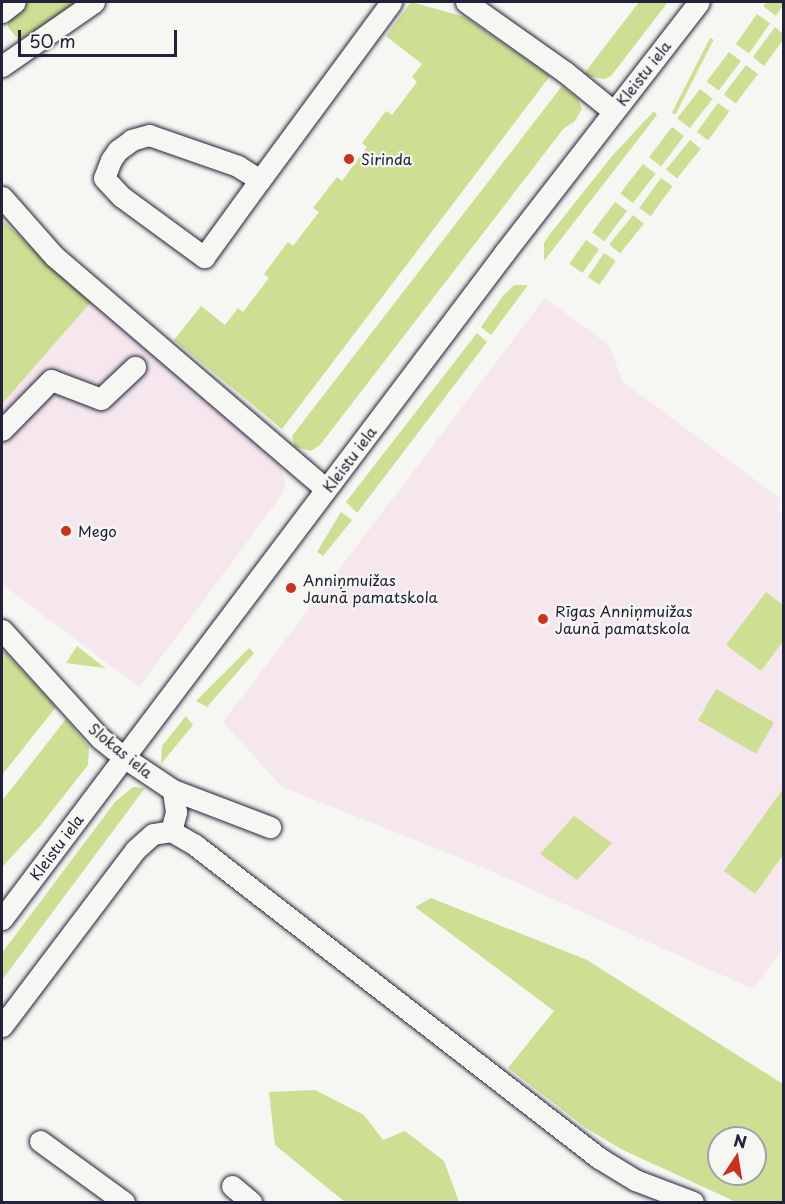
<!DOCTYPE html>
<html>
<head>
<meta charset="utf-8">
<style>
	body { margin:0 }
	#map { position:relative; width:785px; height:1204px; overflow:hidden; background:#f6f6f2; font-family:"Playpen Sans",sans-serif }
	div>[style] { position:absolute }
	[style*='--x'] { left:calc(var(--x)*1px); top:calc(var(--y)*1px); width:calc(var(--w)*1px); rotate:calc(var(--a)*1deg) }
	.built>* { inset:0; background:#f6e7ee }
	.green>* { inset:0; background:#ccdf93; transform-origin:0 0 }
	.roads { filter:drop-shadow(0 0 2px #22223b) drop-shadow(0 0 2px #22223b) }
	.minor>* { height:21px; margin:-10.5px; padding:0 10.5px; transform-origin:10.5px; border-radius:10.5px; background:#f6f6f2 }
	.dots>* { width:16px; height:16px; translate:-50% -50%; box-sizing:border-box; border:3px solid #f6f6f2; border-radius:50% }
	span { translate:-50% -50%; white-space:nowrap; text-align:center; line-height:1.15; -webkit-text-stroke:4.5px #f6f6f2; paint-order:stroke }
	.street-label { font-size:15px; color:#22223b }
	.poi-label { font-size:15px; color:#22223b }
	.left { translate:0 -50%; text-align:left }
	.frame { position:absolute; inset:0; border:3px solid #22223b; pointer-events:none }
	.north { position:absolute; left:707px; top:1126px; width:60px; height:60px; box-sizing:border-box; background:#f6f6f2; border:2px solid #a1a1a9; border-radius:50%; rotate:12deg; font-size:16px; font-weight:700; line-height:24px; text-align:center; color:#22223b }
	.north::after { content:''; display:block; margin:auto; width:21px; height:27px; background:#c8321e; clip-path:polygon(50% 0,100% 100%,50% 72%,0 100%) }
	.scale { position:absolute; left:18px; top:30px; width:159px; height:27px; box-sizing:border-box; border:3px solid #22223b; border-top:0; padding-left:8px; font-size:18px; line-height:21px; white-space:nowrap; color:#22223b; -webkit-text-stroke:4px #f6f6f2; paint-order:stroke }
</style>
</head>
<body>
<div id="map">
	<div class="built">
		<div style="clip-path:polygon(545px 298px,609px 345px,623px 382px,781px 499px,777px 510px,784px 516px,783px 949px,753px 989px,473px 863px,282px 787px,223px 722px)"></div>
		<div style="clip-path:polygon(91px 302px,273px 455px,283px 473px,285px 486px,281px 496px,139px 687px,2px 584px,2px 404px)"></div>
	</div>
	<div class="green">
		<div style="clip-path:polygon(27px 2px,81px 2px,23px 38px,16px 37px,8px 27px,8px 22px,15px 10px)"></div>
		<div style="clip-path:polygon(411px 2px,465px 17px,550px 76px,282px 429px,174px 340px,201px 306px,225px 325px,238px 308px,243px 312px,269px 278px,264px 274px,288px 242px,293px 246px,319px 212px,313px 208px,337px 177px,342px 181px,367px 147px,362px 143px,386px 111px,392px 115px,417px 82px,412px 77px,422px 64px,386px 36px)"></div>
		<div style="clip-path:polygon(639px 2px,668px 2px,611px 76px,604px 79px,583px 75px)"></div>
		<div style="clip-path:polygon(767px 2px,783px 2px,783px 5px,776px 16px,763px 6px)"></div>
		<div style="left:757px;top:14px;width:16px;height:37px;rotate:35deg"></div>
		<div style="clip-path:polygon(775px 27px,783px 34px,783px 40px,764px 66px,753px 57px)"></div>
		<div style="left:710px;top:38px;width:4px;height:84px;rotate:27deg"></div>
		<div style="left:729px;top:52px;width:15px;height:37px;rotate:37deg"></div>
		<div style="left:746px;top:65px;width:15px;height:37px;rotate:37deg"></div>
		<div style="clip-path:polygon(562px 86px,578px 99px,582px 109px,574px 122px,564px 128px,320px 445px,311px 451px,295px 447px,292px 436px)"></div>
		<div style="left:700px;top:89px;width:16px;height:37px;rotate:38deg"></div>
		<div style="left:718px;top:103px;width:14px;height:36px;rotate:36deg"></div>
		<div style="clip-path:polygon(654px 111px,657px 115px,544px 261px,544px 243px,550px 234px,613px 155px)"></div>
		<div style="left:672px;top:127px;width:15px;height:38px;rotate:37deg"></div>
		<div style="left:690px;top:140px;width:14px;height:38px;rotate:39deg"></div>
		<div style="left:643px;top:164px;width:16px;height:37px;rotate:38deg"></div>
		<div style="left:661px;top:178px;width:14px;height:37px;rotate:36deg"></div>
		<div style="left:615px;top:202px;width:15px;height:38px;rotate:37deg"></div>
		<div style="left:633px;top:215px;width:14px;height:38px;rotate:39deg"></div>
		<div style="clip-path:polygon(2px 220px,91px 302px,2px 404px)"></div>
		<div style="left:586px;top:240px;width:16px;height:29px;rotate:35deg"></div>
		<div style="left:604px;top:253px;width:14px;height:29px;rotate:34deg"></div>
		<div style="clip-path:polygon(514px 285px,528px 285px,491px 335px,481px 327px,503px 296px)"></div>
		<div style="clip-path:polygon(477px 333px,487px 342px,357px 513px,346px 502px)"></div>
		<div style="clip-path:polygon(341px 512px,352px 520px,323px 556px,317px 552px)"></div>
		<div style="clip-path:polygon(766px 592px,783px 605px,783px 641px,761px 671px,726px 645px)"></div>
		<div style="clip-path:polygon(77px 646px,105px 668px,66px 663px)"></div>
		<div style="clip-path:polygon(249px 648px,254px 653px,207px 707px,196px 701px)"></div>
		<div style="clip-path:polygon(2px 649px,56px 707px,2px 775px)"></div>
		<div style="left:716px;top:689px;width:67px;height:36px;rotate:30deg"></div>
		<div style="clip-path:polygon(186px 716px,193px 725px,161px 764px,162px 746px)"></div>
		<div style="clip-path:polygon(66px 719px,89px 747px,88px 765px,40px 826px,2px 867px,2px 801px)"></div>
		<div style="clip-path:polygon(133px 787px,145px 788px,2px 980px,2px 953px,115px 802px)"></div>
		<div style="clip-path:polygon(783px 789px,783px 855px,755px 894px,724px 871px)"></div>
		<div style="clip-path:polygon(574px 816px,612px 843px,577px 880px,540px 854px)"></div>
		<div style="clip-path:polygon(evenodd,431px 898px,587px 960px,783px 1084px,783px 1202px,736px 1202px,621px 1149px,586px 1128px,508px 1068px,554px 1011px,415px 907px,431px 898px,719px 1138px,755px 1138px,755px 1174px,719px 1174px,719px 1138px)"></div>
		<div style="clip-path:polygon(315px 1090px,364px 1115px,383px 1140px,405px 1131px,444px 1161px,459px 1202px,345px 1202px,275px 1145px,269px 1092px)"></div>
	</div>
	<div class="roads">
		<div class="minor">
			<div style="--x:466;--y:2;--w:121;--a:35.3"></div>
			<div style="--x:565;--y:72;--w:62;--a:39.1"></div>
			<div style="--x:2;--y:12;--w:16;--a:-38"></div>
			<div style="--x:2;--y:66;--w:112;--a:-34.8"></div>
			<div style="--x:260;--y:180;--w:26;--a:-148"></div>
			<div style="--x:238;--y:166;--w:94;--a:-160.8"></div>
			<div style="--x:149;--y:135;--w:18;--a:164"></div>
			<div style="--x:132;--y:140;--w:17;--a:144"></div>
			<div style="--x:118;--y:150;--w:12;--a:125"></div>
			<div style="--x:111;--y:160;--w:19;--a:111"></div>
			<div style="--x:104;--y:178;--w:26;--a:47"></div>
			<div style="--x:122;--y:197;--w:102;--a:36.2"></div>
			<div style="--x:204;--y:257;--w:95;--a:-54"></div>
			<div style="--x:260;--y:180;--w:221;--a:-53.6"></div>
			<div style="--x:2;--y:197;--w:79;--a:48.6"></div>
			<div style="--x:54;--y:256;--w:358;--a:40.6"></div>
			<div style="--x:2;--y:430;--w:70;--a:-45.6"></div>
			<div style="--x:51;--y:380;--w:53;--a:20.8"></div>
			<div style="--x:101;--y:399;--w:47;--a:-43.3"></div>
			<div style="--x:2;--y:630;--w:146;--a:47.8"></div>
			<div style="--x:100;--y:738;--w:32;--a:39"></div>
			<div style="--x:125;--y:758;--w:58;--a:33.7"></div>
			<div style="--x:173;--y:790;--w:104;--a:20.9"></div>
			<div style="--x:171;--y:831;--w:20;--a:-75"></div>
			<div style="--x:176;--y:812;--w:22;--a:-98"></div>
			<div style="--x:2;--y:919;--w:835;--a:-52.98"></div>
			<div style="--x:505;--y:252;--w:316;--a:-52.2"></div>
			<div style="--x:2;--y:1026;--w:221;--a:-52.9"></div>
			<div style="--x:135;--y:850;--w:24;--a:-42"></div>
			<div style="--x:153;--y:834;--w:18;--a:-9"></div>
			<div style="--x:171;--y:831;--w:28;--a:30"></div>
			<div style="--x:195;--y:845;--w:511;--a:37.77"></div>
			<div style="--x:599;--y:1158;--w:42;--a:31.4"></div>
			<div style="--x:635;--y:1180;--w:62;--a:20.8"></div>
			<div style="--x:40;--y:1141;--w:104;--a:36"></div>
			<div style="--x:232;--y:1186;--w:25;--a:40"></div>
		</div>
	</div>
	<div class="dots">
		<div style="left:349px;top:159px;background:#c8321e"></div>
		<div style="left:66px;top:531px;background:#c8321e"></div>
		<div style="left:291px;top:588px;background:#c8321e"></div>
		<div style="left:543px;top:619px;background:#c8321e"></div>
	</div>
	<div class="street-label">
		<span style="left:643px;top:73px;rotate:-52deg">Kleistu iela</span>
		<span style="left:349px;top:459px;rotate:-53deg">Kleistu iela</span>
		<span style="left:121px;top:750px;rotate:39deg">Slokas iela</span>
		<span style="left:56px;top:847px;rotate:-53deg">Kleistu iela</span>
	</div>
	<div class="poi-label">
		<span class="left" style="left:361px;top:159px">Sirinda</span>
		<span class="left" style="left:78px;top:531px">Mego</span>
		<span class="left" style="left:303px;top:588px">Anniņmuižas<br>Jaunā pamatskola</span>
		<span class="left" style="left:555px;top:619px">Rīgas Anniņmuižas<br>Jaunā pamatskola</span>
	</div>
	<div class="frame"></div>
	<div class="north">N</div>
	<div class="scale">50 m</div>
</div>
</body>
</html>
